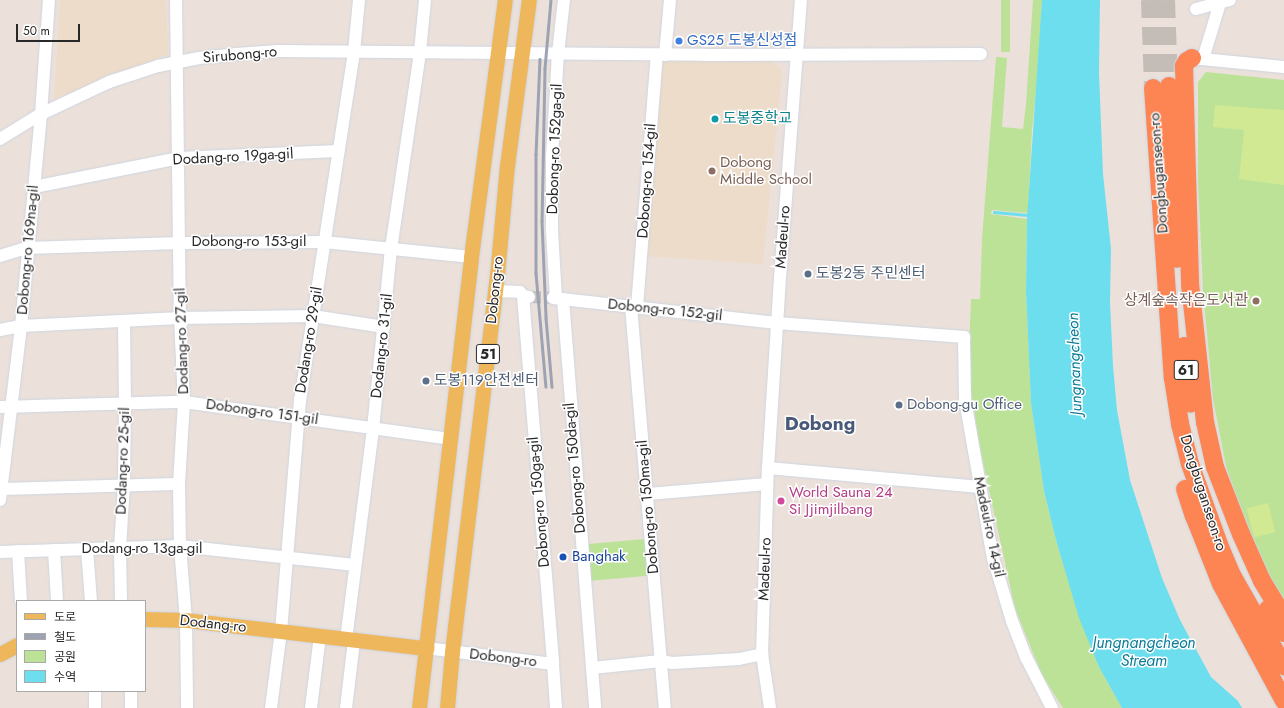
<!DOCTYPE html>
<html>
<head>
<meta charset="utf-8">
<style>
	body { margin:0 }
	#map { position:relative; width:1284px; height:708px; overflow:hidden; background:#ebe1da; font-family:Jost,"Noto Sans KR",sans-serif }
	div>[style] { position:absolute }
	[style*='--x'] { left:calc(var(--x)*1px); top:calc(var(--y)*1px); width:calc(var(--w)*1px); rotate:calc(var(--a)*1deg) }
	.education>* { inset:0; background:#eddcc9 }
	.green>* { inset:0; background:#bbe296; transform-origin:0 0 }
	.pitch>* { inset:0; background:#d1e992; transform-origin:0 0 }
	.water>* { inset:0; background:#6ddeed }
	.stream>* { height:2.5px; margin:-1.25px; padding:0 1.25px; transform-origin:1.25px; border-radius:1.25px; background:#6ddeed }
	.minor-tunnel>* { height:12px; margin-top:-6px; transform-origin:0; background:repeating-linear-gradient(90deg,#c4bcb6 0 12px,transparent 0 18px) }
	.highway-tunnel>* { height:18px; margin-top:-9px; transform-origin:0; background:repeating-linear-gradient(90deg,#c4bcb6 0 18px,transparent 0 27px) }
	.roads { filter:drop-shadow(0 0 1px #cfd5e2) drop-shadow(0 0 1px #cfd5e2) }
	.minor>* { height:12px; margin:-6px; padding:0 6px; transform-origin:6px; border-radius:6px; background:#fff }
	.major>* { height:15px; margin:-7.5px; padding:0 7.5px; transform-origin:7.5px; border-radius:7.5px; background:#efb75b }
	.highway>* { height:18px; margin:-9px; padding:0 9px; transform-origin:9px; border-radius:9px; background:#fd8453 }
	.rail>* { height:2.5px; margin:-1.25px; padding:0 1.25px; transform-origin:1.25px; border-radius:1.25px; background:#9da3b3 }
	.dots>* { width:11px; height:11px; translate:-50% -50%; box-sizing:border-box; border:2px solid #fff; border-radius:50% }
	span { translate:-50% -50%; white-space:nowrap; text-align:center; line-height:1.15; -webkit-text-stroke:3px #fff; paint-order:stroke }
	.shield-label span { padding:1px 3px; background:#fff; border:1px solid; border-radius:3px; -webkit-text-stroke-width:0 }
	.shield-label { font-size:14px; color:#282828; font-weight:700 }
	.shop-label { font-size:15px; color:#366cbe }
	.left { translate:0 -50%; text-align:left }
	.street-label { font-size:15px; color:#282828 }
	.culture-label { font-size:15px; color:#0d838f }
	.education-label { font-size:15px; color:#785e54 }
	.right { translate:-100% -50%; text-align:right }
	.service-label { font-size:15px; color:#4e5e75 }
	.hotel-label { font-size:15px; color:#b23c85 }
	.transit-label { font-size:15px; color:#164399 }
	.water-label { font-size:16px; color:#0e7c97; font-style:italic }
	.district-label { font-size:19px; color:#495978; font-weight:700 }
	.legend { position:absolute; left:16px; top:600px; width:130px; height:92px; box-sizing:border-box; background:#fff; border:1px solid #a9a9a9; margin:0; padding:5px 7px; list-style:none; font-size:12px; color:#282828 }
	.legend li { display:flex; align-items:center; gap:8px; height:20px }
	.legend b { width:20px; border:1px solid #a9a9a9 }
	.scale { position:absolute; left:16px; top:24px; width:64px; height:18px; box-sizing:border-box; border:2px solid #282828; border-top:0; padding-left:5px; font-size:12px; line-height:14px; white-space:nowrap; color:#282828; -webkit-text-stroke:3px #fff; paint-order:stroke }
</style>
</head>
<body>
<div id="map">
	<div class="education">
		<div style="clip-path:polygon(60px 0,166px 0,168px 54px,54px 99px)"></div>
		<div style="clip-path:polygon(663px 61px,766px 61px,772px 62px,778px 66px,782px 73px,763px 264px,644px 256px,658px 68px)"></div>
	</div>
	<div class="green">
		<div style="left:1001px;top:0;width:9px;height:52px"></div>
		<div style="clip-path:polygon(1033px 0,1042px 0,1041px 42px,1032px 130px,1028px 213px,992px 210px,991px 214px,1027px 219px,1026px 292px,1031px 403px,1044px 491px,1056px 540px,1068px 579px,1099px 667px,1122px 708px,1063px 708px,1042px 675px,1015px 608px,980px 449px,971px 391px,969px 350px,971px 299px,980px 299px,982px 239px,996px 57px,1007px 58px,1002px 127px,1023px 129px,1026px 104px)"></div>
		<div style="clip-path:polygon(1206px 72px,1284px 80px,1284px 609px,1246px 527px,1226px 466px,1213px 399px,1203px 290px,1198px 180px,1198px 82px)"></div>
		<div style="left:645px;top:539px;width:37px;height:60px;rotate:85deg"></div>
	</div>
	<div class="pitch">
		<div style="clip-path:polygon(1215px 105px,1284px 110px,1284px 185px,1239px 179px,1244px 130px,1213px 127px)"></div>
		<div style="left:1268px;top:503px;width:30px;height:22px;rotate:76deg"></div>
	</div>
	<div class="water">
		<div style="clip-path:polygon(1042px 0,1100px 0,1099px 73px,1103px 174px,1111px 249px,1110px 302px,1113px 366px,1117px 410px,1130px 480px,1162px 578px,1180px 620px,1211px 677px,1238px 701px,1242px 708px,1122px 708px,1099px 667px,1079px 618px,1056px 540px,1044px 491px,1031px 403px,1026px 292px,1027px 219px)"></div>
	</div>
	<div class="stream">
		<div style="--x:994;--y:212;--w:35;--a:5"></div>
	</div>
	<div class="minor-tunnel">
		<div style="--x:529;--y:297;--w:24;--a:2"></div>
	</div>
	<div class="highway-tunnel">
		<div style="--x:1150;--y:0;--w:88;--a:88"></div>
		<div style="--x:1166;--y:0;--w:86;--a:88"></div>
	</div>
	<div class="roads">
		<div class="minor">
			<div style="--x:176;--y:0;--w:318;--a:89.3"></div>
			<div style="--x:180;--y:318;--w:84;--a:87.3"></div>
			<div style="--x:184;--y:402;--w:82;--a:93.5"></div>
			<div style="--x:179;--y:484;--w:62;--a:89.1"></div>
			<div style="--x:180;--y:546;--w:74;--a:85.4"></div>
			<div style="--x:186;--y:620;--w:88;--a:89.3"></div>
			<div style="--x:1196;--y:9;--w:35;--a:-15"></div>
			<div style="--x:665;--y:55;--w:55;--a:-84.8"></div>
			<div style="--x:1192;--y:58;--w:92;--a:5.6"></div>
			<div style="--x:1203;--y:59;--w:59;--a:-73.1"></div>
			<div style="--x:0;--y:139;--w:48;--a:-31.4"></div>
			<div style="--x:41;--y:114;--w:75;--a:-25.2"></div>
			<div style="--x:109;--y:82;--w:52;--a:-18.1"></div>
			<div style="--x:158;--y:66;--w:42;--a:-11"></div>
			<div style="--x:199;--y:58;--w:37;--a:-6"></div>
			<div style="--x:236;--y:54;--w:42;--a:-4.1"></div>
			<div style="--x:278;--y:51;--w:427;--a:0.5"></div>
			<div style="--x:705;--y:55;--w:276;--a:-0.2"></div>
			<div style="--x:34;--y:187;--w:148;--a:-11.3"></div>
			<div style="--x:179;--y:158;--w:159;--a:-2.5"></div>
			<div style="--x:0;--y:256;--w:28;--a:-17"></div>
			<div style="--x:27;--y:248;--w:153;--a:-1.9"></div>
			<div style="--x:180;--y:243;--w:144;--a:-0.4"></div>
			<div style="--x:324;--y:242;--w:148;--a:5.8"></div>
			<div style="--x:495;--y:291;--w:25;--a:2"></div>
			<div style="--x:520;--y:292;--w:5;--a:53"></div>
			<div style="--x:523;--y:296;--w:6;--a:9"></div>
			<div style="--x:523;--y:296;--w:369;--a:85.3"></div>
			<div style="--x:553;--y:664;--w:44;--a:86.1"></div>
			<div style="--x:553;--y:298;--w:225;--a:6.4"></div>
			<div style="--x:777;--y:323;--w:188;--a:4.3"></div>
			<div style="--x:964;--y:337;--w:63;--a:89.1"></div>
			<div style="--x:965;--y:400;--w:160;--a:80"></div>
			<div style="--x:993;--y:558;--w:66;--a:73.2"></div>
			<div style="--x:1012;--y:621;--w:39;--a:69"></div>
			<div style="--x:1026;--y:657;--w:57;--a:63"></div>
			<div style="--x:556;--y:298;--w:67;--a:-93.4"></div>
			<div style="--x:552;--y:231;--w:74;--a:-90"></div>
			<div style="--x:552;--y:157;--w:103;--a:-86.7"></div>
			<div style="--x:558;--y:54;--w:54;--a:-83.7"></div>
			<div style="--x:563;--y:299;--w:410;--a:85.5"></div>
			<div style="--x:631;--y:306;--w:403;--a:85.2"></div>
			<div style="--x:637;--y:307;--w:253;--a:-85.5"></div>
			<div style="--x:0;--y:330;--w:21;--a:-11"></div>
			<div style="--x:21;--y:326;--w:159;--a:-2.9"></div>
			<div style="--x:180;--y:318;--w:133;--a:-0.9"></div>
			<div style="--x:313;--y:316;--w:72;--a:8.8"></div>
			<div style="--x:0;--y:407;--w:184;--a:-1.6"></div>
			<div style="--x:184;--y:402;--w:270;--a:7.9"></div>
			<div style="--x:768;--y:468;--w:213;--a:5.1"></div>
			<div style="--x:0;--y:489;--w:179;--a:-1.6"></div>
			<div style="--x:648;--y:494;--w:119;--a:-4.8"></div>
			<div style="--x:0;--y:500;--w:175;--a:-83.1"></div>
			<div style="--x:21;--y:326;--w:213;--a:-84.6"></div>
			<div style="--x:41;--y:114;--w:114;--a:-86"></div>
			<div style="--x:87;--y:549;--w:52;--a:85.6"></div>
			<div style="--x:54;--y:550;--w:51;--a:86.6"></div>
			<div style="--x:18;--y:551;--w:50;--a:86.6"></div>
			<div style="--x:0;--y:552;--w:180;--a:-1.9"></div>
			<div style="--x:180;--y:546;--w:176;--a:6.2"></div>
			<div style="--x:121;--y:601;--w:53;--a:-91.1"></div>
			<div style="--x:120;--y:548;--w:63;--a:-86.4"></div>
			<div style="--x:124;--y:485;--w:81;--a:-89.3"></div>
			<div style="--x:125;--y:404;--w:83;--a:-90.7"></div>
			<div style="--x:346;--y:640;--w:213;--a:-82.7"></div>
			<div style="--x:373;--y:429;--w:181;--a:-84.3"></div>
			<div style="--x:391;--y:249;--w:199;--a:-81.6"></div>
			<div style="--x:420;--y:52;--w:52;--a:-84.5"></div>
			<div style="--x:426;--y:648;--w:128;--a:7.2"></div>
			<div style="--x:592;--y:668;--w:69;--a:-5.8"></div>
			<div style="--x:661;--y:661;--w:11;--a:10"></div>
			<div style="--x:672;--y:663;--w:67;--a:-3.4"></div>
			<div style="--x:739;--y:659;--w:24;--a:-12"></div>
			<div style="--x:95;--y:691;--w:17;--a:90"></div>
			<div style="--x:131;--y:708;--w:17;--a:-90"></div>
			<div style="--x:271;--y:708;--w:78;--a:-82.6"></div>
			<div style="--x:281;--y:631;--w:231;--a:-85.3"></div>
			<div style="--x:300;--y:401;--w:353;--a:-81.2"></div>
			<div style="--x:354;--y:52;--w:52;--a:-84.5"></div>
			<div style="--x:311;--y:708;--w:73;--a:-82.9"></div>
			<div style="--x:346;--y:708;--w:67;--a:-83.2"></div>
			<div style="--x:770;--y:708;--w:55;--a:-98.4"></div>
			<div style="--x:762;--y:654;--w:186;--a:-88.2"></div>
			<div style="--x:768;--y:468;--w:190;--a:-86.4"></div>
			<div style="--x:780;--y:278;--w:279;--a:-85.7"></div>
		</div>
		<div class="major">
			<div style="--x:145;--y:619;--w:41;--a:1.4"></div>
			<div style="--x:186;--y:620;--w:242;--a:6.7"></div>
			<div style="--x:0;--y:654;--w:19;--a:-28"></div>
			<div style="--x:419;--y:708;--w:454;--a:-83.4"></div>
			<div style="--x:471;--y:257;--w:259;--a:-82.5"></div>
			<div style="--x:447;--y:708;--w:56;--a:-84.9"></div>
			<div style="--x:452;--y:652;--w:380;--a:-83.2"></div>
			<div style="--x:497;--y:275;--w:109;--a:-84.8"></div>
			<div style="--x:507;--y:166;--w:167;--a:-82.5"></div>
		</div>
		<div class="highway">
			<div style="--x:1192;--y:58;--w:6;--a:149"></div>
			<div style="--x:1187;--y:61;--w:6;--a:121"></div>
			<div style="--x:1184;--y:66;--w:218;--a:88.4"></div>
			<div style="--x:1190;--y:284;--w:139;--a:83.8"></div>
			<div style="--x:1205;--y:422;--w:46;--a:77.5"></div>
			<div style="--x:1215;--y:467;--w:72;--a:68.8"></div>
			<div style="--x:1241;--y:534;--w:51;--a:65.9"></div>
			<div style="--x:1262;--y:581;--w:42;--a:58.6"></div>
			<div style="--x:1169;--y:86;--w:173;--a:87.4"></div>
			<div style="--x:1153;--y:88;--w:291;--a:86.1"></div>
			<div style="--x:1173;--y:378;--w:47;--a:81.3"></div>
			<div style="--x:1180;--y:424;--w:41;--a:76"></div>
			<div style="--x:1190;--y:464;--w:88;--a:70.1"></div>
			<div style="--x:1220;--y:547;--w:33;--a:67"></div>
			<div style="--x:1233;--y:577;--w:103;--a:60.2"></div>
			<div style="--x:1184;--y:346;--w:31;--a:86"></div>
			<div style="--x:1186;--y:377;--w:27;--a:80"></div>
			<div style="--x:1185;--y:489;--w:28;--a:72"></div>
			<div style="--x:1194;--y:516;--w:73;--a:68.3"></div>
			<div style="--x:1221;--y:584;--w:133;--a:61.7"></div>
			<div style="--x:1268;--y:609;--w:29;--a:56"></div>
		</div>
	</div>
	<div class="rail">
		<div style="--x:551;--y:0;--w:69;--a:95"></div>
		<div style="--x:545;--y:69;--w:152;--a:91.1"></div>
		<div style="--x:542;--y:221;--w:97;--a:87.6"></div>
		<div style="--x:546;--y:318;--w:69;--a:85"></div>
		<div style="--x:540;--y:59;--w:95;--a:92.4"></div>
		<div style="--x:536;--y:154;--w:119;--a:90"></div>
		<div style="--x:536;--y:273;--w:114;--a:85"></div>
	</div>
	<div class="dots">
		<div style="left:679px;top:41px;background:#3f7fe0"></div>
		<div style="left:715px;top:119px;background:#0f9aa8"></div>
		<div style="left:712px;top:171px;background:#8d6e63"></div>
		<div style="left:808px;top:274px;background:#5c6f8a"></div>
		<div style="left:1256px;top:301px;background:#8d6e63"></div>
		<div style="left:426px;top:381px;background:#5c6f8a"></div>
		<div style="left:899px;top:405px;background:#5c6f8a"></div>
		<div style="left:781px;top:501px;background:#d1479c"></div>
		<div style="left:563px;top:557px;background:#1a4fb4"></div>
	</div>
	<div class="shield-label">
		<span style="left:488px;top:354px">51</span>
		<span style="left:1186px;top:370px">61</span>
	</div>
	<div class="shop-label">
		<span class="left" style="left:687px;top:41px">GS25 도봉신성점</span>
	</div>
	<div class="street-label">
		<span style="left:240px;top:55px;rotate:-5deg">Sirubong-ro</span>
		<span style="left:555px;top:149px;rotate:-88deg">Dobong-ro 152ga-gil</span>
		<span style="left:233px;top:157px;rotate:-3deg">Dodang-ro 19ga-gil</span>
		<span style="left:1159px;top:173px;rotate:-94deg">Dongbuganseon-ro</span>
		<span style="left:647px;top:181px;rotate:-86deg">Dobong-ro 154-gil</span>
		<span style="left:783px;top:237px;rotate:-86deg">Madeul-ro</span>
		<span style="left:249px;top:242px">Dobong-ro 153-gil</span>
		<span style="left:28px;top:250px;rotate:-85deg">Dobong-ro 169na-gil</span>
		<span style="left:495px;top:290px;rotate:-84deg">Dobong-ro</span>
		<span style="left:665px;top:310px;rotate:6deg">Dobong-ro 152-gil</span>
		<span style="left:309px;top:340px;rotate:-81deg">Dodang-ro 29-gil</span>
		<span style="left:182px;top:341px;rotate:-92deg">Dodang-ro 27-gil</span>
		<span style="left:382px;top:346px;rotate:-84deg">Dodang-ro 31-gil</span>
		<span style="left:262px;top:412px;rotate:8deg">Dobong-ro 151-gil</span>
		<span style="left:123px;top:461px;rotate:-88deg">Dodang-ro 25-gil</span>
		<span style="left:575px;top:468px;rotate:-95deg">Dobong-ro 150da-gil</span>
		<span style="left:1203px;top:493px;rotate:72deg">Dongbuganseon-ro</span>
		<span style="left:539px;top:502px;rotate:-95deg">Dobong-ro 150ga-gil</span>
		<span style="left:648px;top:507px;rotate:-95deg">Dobong-ro 150ma-gil</span>
		<span style="left:989px;top:527px;rotate:78deg">Madeul-ro 14-gil</span>
		<span style="left:142px;top:549px">Dodang-ro 13ga-gil</span>
		<span style="left:765px;top:569px;rotate:-88deg">Madeul-ro</span>
		<span style="left:213px;top:624px;rotate:6deg">Dodang-ro</span>
		<span style="left:503px;top:658px;rotate:7deg">Dobong-ro</span>
	</div>
	<div class="culture-label">
		<span class="left" style="left:723px;top:119px">도봉중학교</span>
	</div>
	<div class="education-label">
		<span class="left" style="left:720px;top:171px">Dobong<br>Middle School</span>
		<span class="right" style="left:1248px;top:301px">상계숲속작은도서관</span>
	</div>
	<div class="service-label">
		<span class="left" style="left:816px;top:274px">도봉2동 주민센터</span>
		<span class="left" style="left:434px;top:381px">도봉119안전센터</span>
		<span class="left" style="left:907px;top:405px">Dobong-gu Office</span>
	</div>
	<div class="hotel-label">
		<span class="left" style="left:789px;top:501px">World Sauna 24<br>Si Jjimjilbang</span>
	</div>
	<div class="transit-label">
		<span class="left" style="left:572px;top:557px">Banghak</span>
	</div>
	<div class="water-label">
		<span style="left:1075px;top:364px;rotate:-92deg">Jungnangcheon</span>
		<span style="left:1144px;top:652px">Jungnangcheon<br>Stream</span>
	</div>
	<div class="district-label">
		<span style="left:820px;top:424px">Dobong</span>
	</div>
	<ul class="legend">
	<li><b style="height:5px;background:#efb75b"></b>도로</li>
	<li><b style="height:5px;background:#9da3b3"></b>철도</li>
	<li><b style="height:11px;background:#bbe296"></b>공원</li>
	<li><b style="height:11px;background:#6ddeed"></b>수역</li>
	</ul>
	<div class="scale">50 m</div>
</div>
</body>
</html>
